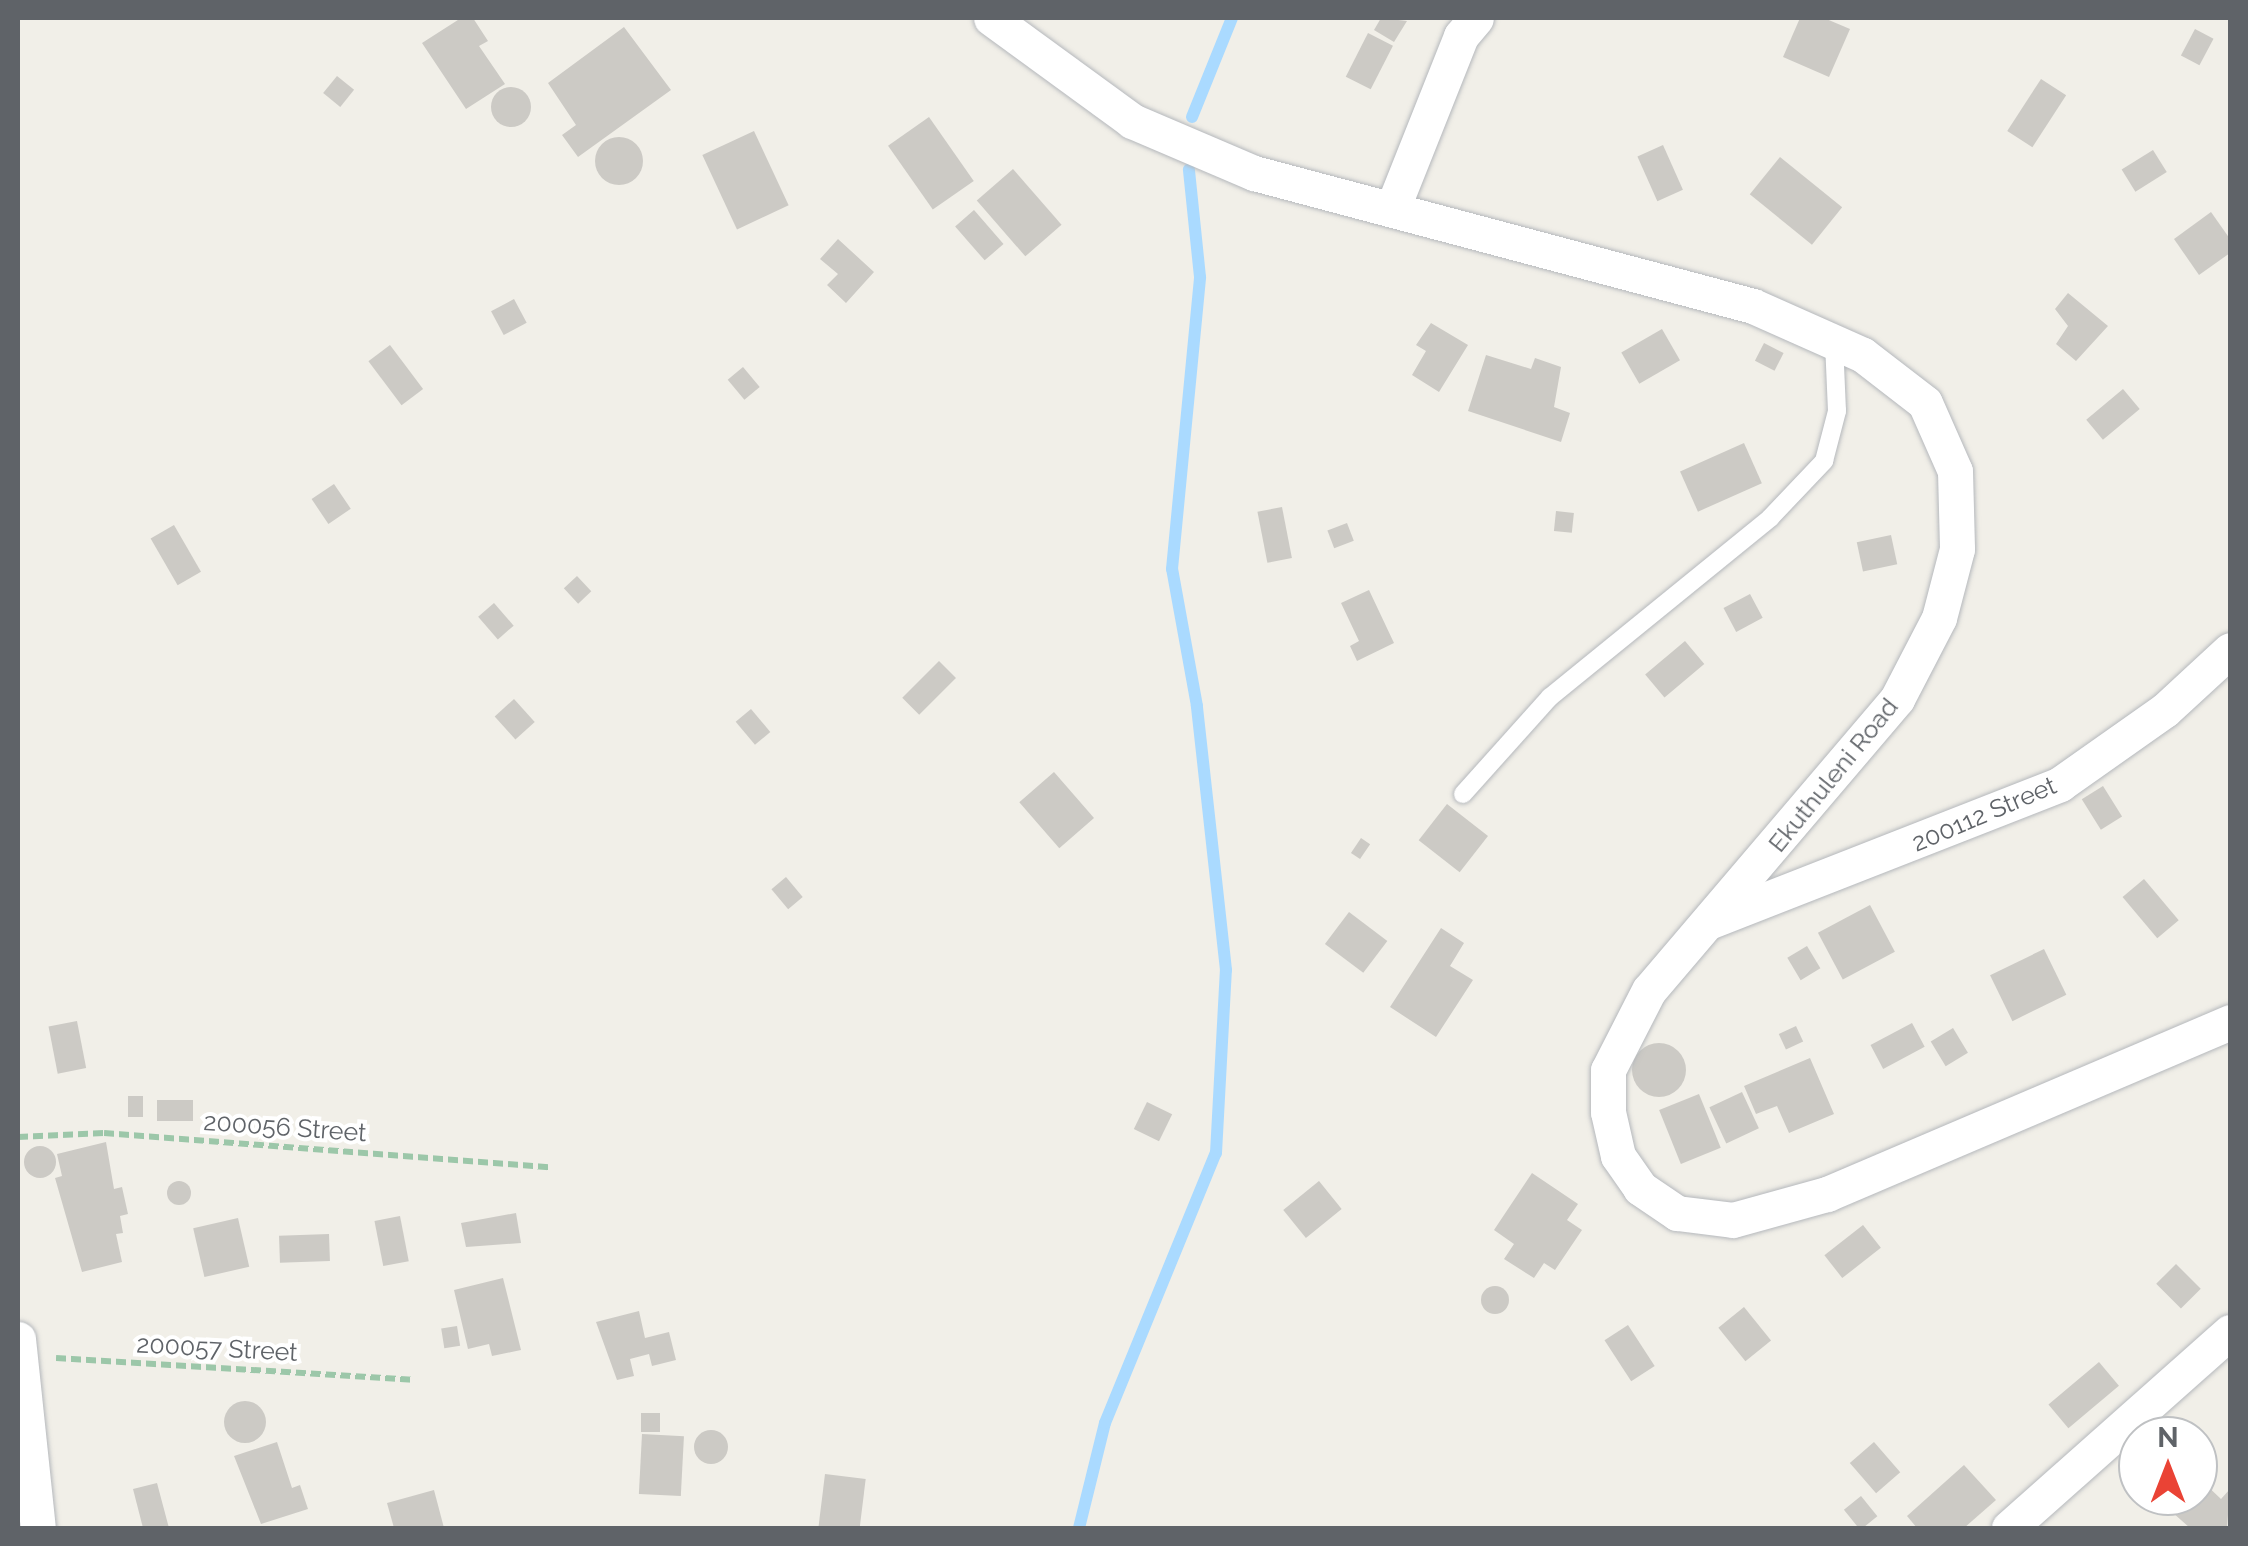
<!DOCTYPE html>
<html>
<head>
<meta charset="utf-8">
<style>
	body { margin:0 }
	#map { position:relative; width:2248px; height:1546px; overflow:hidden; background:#f1efe8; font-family:Raleway,sans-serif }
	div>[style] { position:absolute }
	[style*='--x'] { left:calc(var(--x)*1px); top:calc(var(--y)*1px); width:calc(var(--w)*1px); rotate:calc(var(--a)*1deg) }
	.stream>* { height:12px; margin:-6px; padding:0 6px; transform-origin:6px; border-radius:6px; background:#aadaff }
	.building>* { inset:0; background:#cccac5; transform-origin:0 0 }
	.round { border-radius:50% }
	.path>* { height:6px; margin-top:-3px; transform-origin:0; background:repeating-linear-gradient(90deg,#9cc7a9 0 10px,transparent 0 15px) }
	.roads { filter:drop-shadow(0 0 2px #b5b8bc) drop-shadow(0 0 2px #b5b8bc) }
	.lane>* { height:18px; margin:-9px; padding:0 9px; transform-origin:9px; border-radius:9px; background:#fff }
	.street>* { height:35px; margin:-17.5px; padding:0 17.5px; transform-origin:17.5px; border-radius:17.5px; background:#fff }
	span { translate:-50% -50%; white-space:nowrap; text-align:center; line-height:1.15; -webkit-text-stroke:8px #fff; paint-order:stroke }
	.street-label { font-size:25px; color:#5f6368 }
	.frame { position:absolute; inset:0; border:20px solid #5f6368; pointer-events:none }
	.north { position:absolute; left:2118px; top:1416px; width:100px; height:100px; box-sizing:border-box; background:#fff; border:2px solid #bfc1c3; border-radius:50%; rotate:0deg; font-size:28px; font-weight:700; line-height:40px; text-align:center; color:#5f6368 }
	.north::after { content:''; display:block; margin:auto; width:35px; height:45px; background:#ea4335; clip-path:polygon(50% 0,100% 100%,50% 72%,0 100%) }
</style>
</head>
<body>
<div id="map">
	<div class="stream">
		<div style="--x:1192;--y:117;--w:107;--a:-68"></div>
		<div style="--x:1079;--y:1528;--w:108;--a:-76.1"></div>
		<div style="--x:1105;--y:1423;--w:292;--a:-67.7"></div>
		<div style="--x:1216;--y:1153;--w:183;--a:-86.9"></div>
		<div style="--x:1226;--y:970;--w:266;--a:-96.3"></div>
		<div style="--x:1197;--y:706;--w:139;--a:-100.3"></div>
		<div style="--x:1172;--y:569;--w:293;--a:-84.5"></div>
		<div style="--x:1200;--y:277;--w:108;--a:-95.9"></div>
	</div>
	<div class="building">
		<div style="clip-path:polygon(461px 18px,473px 18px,488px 41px,479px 46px,505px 84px,466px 109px,422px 43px)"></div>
		<div style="clip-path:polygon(1381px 18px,1407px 21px,1394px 42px,1374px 30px)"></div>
		<div style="clip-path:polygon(1800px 18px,1824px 18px,1850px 29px,1829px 77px,1783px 57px)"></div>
		<div style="clip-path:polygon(624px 27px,671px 90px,578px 157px,562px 135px,576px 125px,548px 83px)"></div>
		<div style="left:2195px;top:29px;width:21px;height:30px;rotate:28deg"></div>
		<div style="left:1368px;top:33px;width:28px;height:49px;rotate:27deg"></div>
		<div style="left:337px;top:76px;width:22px;height:22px;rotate:39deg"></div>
		<div style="left:2041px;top:79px;width:30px;height:62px;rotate:33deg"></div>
		<div class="round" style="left:491px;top:87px;width:40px;height:40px"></div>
		<div style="left:929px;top:117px;width:78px;height:50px;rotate:55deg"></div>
		<div style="left:754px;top:131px;width:82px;height:57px;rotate:65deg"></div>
		<div class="round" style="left:595px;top:137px;width:48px;height:48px"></div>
		<div style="left:1663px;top:145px;width:49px;height:28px;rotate:66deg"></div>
		<div style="left:2153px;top:150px;width:26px;height:37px;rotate:58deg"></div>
		<div style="left:1780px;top:157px;width:80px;height:48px;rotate:39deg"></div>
		<div style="left:1013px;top:169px;width:74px;height:48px;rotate:49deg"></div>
		<div style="left:974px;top:210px;width:45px;height:25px;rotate:49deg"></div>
		<div style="clip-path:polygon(2211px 212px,2230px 239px,2230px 253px,2199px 275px,2174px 239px)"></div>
		<div style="clip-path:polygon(838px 239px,874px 272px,846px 303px,827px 285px,838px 274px,820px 259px)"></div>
		<div style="clip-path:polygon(2068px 293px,2108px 326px,2076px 361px,2056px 344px,2068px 326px,2055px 309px)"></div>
		<div style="left:514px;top:299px;width:27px;height:26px;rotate:62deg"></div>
		<div style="clip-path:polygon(1431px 323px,1468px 345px,1439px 392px,1412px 375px,1426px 351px,1416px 345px)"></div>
		<div style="left:1662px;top:329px;width:36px;height:47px;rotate:60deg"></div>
		<div style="left:1764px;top:343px;width:22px;height:20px;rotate:27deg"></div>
		<div style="left:390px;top:345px;width:55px;height:27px;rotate:53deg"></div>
		<div style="clip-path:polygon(1486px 355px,1531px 369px,1535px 358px,1561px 367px,1554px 407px,1570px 413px,1561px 442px,1468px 411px)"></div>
		<div style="left:743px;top:367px;width:26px;height:20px;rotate:50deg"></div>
		<div style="left:2123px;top:389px;width:26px;height:48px;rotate:50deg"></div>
		<div style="left:1744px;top:443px;width:44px;height:70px;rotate:66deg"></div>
		<div style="left:334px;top:484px;width:30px;height:27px;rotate:56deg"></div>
		<div style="left:1282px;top:507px;width:52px;height:25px;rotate:79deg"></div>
		<div style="left:1556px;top:511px;width:18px;height:20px;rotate:6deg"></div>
		<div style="left:1347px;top:523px;width:19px;height:21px;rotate:69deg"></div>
		<div style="left:174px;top:525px;width:54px;height:27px;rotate:60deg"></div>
		<div style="left:1891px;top:535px;width:30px;height:35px;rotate:78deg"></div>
		<div style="left:577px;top:576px;width:21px;height:18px;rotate:47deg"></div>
		<div style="clip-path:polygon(1369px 590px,1394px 643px,1357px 661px,1350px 646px,1359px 641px,1341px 603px)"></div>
		<div style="left:1750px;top:594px;width:27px;height:30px;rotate:62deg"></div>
		<div style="left:494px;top:603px;width:30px;height:21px;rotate:49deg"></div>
		<div style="left:1685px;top:641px;width:30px;height:52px;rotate:50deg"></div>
		<div style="left:939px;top:661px;width:24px;height:52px;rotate:45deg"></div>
		<div style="left:514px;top:699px;width:31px;height:26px;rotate:48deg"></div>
		<div style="left:751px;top:709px;width:30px;height:20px;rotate:50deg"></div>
		<div style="left:1054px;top:772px;width:61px;height:46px;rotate:49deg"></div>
		<div style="left:2103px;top:786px;width:36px;height:25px;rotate:58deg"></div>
		<div style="left:1447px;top:804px;width:52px;height:46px;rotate:38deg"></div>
		<div style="left:1361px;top:838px;width:11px;height:18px;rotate:34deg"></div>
		<div style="left:786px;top:877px;width:26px;height:19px;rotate:50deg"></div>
		<div style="left:2144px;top:879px;width:54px;height:28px;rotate:50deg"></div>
		<div style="left:1870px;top:905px;width:53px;height:59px;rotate:62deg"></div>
		<div style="left:1349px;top:912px;width:48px;height:40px;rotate:37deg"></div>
		<div style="clip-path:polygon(1441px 928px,1464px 943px,1450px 966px,1473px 980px,1436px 1037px,1390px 1007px)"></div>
		<div style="left:1807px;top:946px;width:26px;height:23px;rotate:59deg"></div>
		<div style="left:2044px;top:949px;width:51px;height:60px;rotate:64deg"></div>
		<div style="left:77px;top:1021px;width:48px;height:29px;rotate:79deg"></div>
		<div style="left:1912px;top:1023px;width:27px;height:47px;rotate:62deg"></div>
		<div style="left:1796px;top:1026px;width:17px;height:19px;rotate:65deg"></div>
		<div style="left:1953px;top:1028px;width:29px;height:26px;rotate:59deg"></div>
		<div class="round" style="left:1632px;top:1043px;width:54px;height:54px"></div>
		<div style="clip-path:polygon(1810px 1058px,1834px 1114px,1789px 1133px,1777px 1106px,1756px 1114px,1744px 1086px)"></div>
		<div style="left:1742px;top:1092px;width:40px;height:36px;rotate:65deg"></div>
		<div style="left:1699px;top:1094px;width:58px;height:43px;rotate:68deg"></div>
		<div style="left:128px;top:1096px;width:15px;height:21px"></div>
		<div style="left:193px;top:1100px;width:21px;height:36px;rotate:90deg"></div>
		<div style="left:1147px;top:1102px;width:28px;height:30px;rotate:26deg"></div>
		<div style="clip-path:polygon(106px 1142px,114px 1189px,122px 1187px,128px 1214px,120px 1216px,123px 1233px,116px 1234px,122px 1262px,82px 1272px,55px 1178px,62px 1176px,57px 1154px)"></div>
		<div class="round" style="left:24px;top:1146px;width:32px;height:32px"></div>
		<div style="clip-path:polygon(1532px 1173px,1578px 1204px,1567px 1220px,1582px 1230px,1555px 1270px,1544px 1263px,1534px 1278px,1504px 1259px,1514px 1244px,1494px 1230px)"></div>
		<div class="round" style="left:167px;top:1181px;width:24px;height:24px"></div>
		<div style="left:1319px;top:1181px;width:36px;height:46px;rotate:51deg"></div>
		<div style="clip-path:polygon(516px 1213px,521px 1243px,466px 1247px,461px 1223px)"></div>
		<div style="left:400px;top:1216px;width:46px;height:26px;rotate:79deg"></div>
		<div style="left:238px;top:1218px;width:50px;height:46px;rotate:77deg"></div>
		<div style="left:1863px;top:1225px;width:29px;height:49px;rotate:52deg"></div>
		<div style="left:329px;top:1234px;width:27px;height:50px;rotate:88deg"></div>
		<div style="left:2176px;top:1264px;width:35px;height:28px;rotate:45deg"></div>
		<div style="clip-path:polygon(503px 1278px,521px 1350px,492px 1356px,489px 1344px,468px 1349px,454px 1290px)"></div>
		<div class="round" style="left:1481px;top:1286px;width:28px;height:28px"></div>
		<div style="left:1744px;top:1307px;width:43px;height:33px;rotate:51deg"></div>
		<div style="clip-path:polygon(639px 1311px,645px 1338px,669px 1332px,676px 1360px,652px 1366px,649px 1354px,630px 1359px,634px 1376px,617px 1380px,596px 1322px)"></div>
		<div style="left:1628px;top:1325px;width:49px;height:28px;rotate:57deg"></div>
		<div style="left:457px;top:1326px;width:20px;height:16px;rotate:81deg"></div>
		<div style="left:2099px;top:1362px;width:31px;height:66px;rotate:50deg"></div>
		<div class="round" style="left:224px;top:1401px;width:42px;height:42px"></div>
		<div style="left:641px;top:1413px;width:19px;height:19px"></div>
		<div class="round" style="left:694px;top:1430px;width:34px;height:34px"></div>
		<div style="left:642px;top:1434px;width:42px;height:60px;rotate:3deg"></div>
		<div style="clip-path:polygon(277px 1442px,292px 1488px,300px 1485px,308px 1509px,261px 1524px,234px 1456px)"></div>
		<div style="left:1874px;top:1442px;width:40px;height:32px;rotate:49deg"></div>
		<div style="clip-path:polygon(1964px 1465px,1996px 1500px,1964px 1528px,1917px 1528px,1907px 1516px)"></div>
		<div style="left:825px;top:1474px;width:41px;height:54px;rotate:7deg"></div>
		<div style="clip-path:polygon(2202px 1481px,2221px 1499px,2230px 1489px,2227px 1528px,2190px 1528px,2172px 1512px,2188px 1496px,2198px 1496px)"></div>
		<div style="clip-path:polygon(157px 1483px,169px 1528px,143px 1528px,133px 1489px)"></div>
		<div style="clip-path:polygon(434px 1490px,444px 1528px,394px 1528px,387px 1503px)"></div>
		<div style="left:1861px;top:1496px;width:26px;height:22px;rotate:51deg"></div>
	</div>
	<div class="path">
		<div style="--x:18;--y:1137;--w:86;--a:-2.7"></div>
		<div style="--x:104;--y:1133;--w:446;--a:4.4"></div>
		<div style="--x:56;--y:1358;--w:357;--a:3.5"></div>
	</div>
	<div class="roads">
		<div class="lane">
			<div style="--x:1463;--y:794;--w:130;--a:-48.1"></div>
			<div style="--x:1550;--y:697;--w:284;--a:-39.1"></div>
			<div style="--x:1770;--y:518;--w:79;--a:-46.5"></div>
			<div style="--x:1824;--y:461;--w:52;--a:-75.4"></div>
			<div style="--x:1837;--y:411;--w:69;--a:-92.5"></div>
		</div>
		<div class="street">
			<div style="--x:991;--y:18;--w:175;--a:36.1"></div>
			<div style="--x:1132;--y:121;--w:133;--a:23.1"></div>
			<div style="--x:1254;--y:173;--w:516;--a:14.92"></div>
			<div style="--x:1753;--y:306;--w:120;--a:24"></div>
			<div style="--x:1863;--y:355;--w:78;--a:37.7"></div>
			<div style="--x:1925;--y:403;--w:74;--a:66.2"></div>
			<div style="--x:1955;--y:471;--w:78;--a:88.5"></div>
			<div style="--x:1957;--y:549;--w:71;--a:104.6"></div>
			<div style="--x:1939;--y:618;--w:91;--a:117.4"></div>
			<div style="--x:1897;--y:699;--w:382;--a:130.4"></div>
			<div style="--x:1649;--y:990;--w:90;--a:117.1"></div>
			<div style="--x:1608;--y:1070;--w:42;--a:90"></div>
			<div style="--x:1608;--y:1112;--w:45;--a:77.2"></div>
			<div style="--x:1618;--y:1156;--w:39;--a:55"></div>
			<div style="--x:1640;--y:1188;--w:45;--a:34"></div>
			<div style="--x:1677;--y:1213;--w:56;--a:7.1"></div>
			<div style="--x:1733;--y:1220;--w:98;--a:-15.5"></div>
			<div style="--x:1827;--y:1194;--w:438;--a:-23.1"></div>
			<div style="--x:1393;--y:207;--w:184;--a:-68.3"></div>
			<div style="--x:1461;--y:36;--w:23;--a:-50"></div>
			<div style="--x:1711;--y:921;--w:375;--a:-21.4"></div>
			<div style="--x:2060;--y:784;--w:128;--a:-35.2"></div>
			<div style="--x:2165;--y:710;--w:88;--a:-42.7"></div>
			<div style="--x:18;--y:1339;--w:190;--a:84"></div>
			<div style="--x:2009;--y:1528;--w:295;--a:-41.6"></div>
		</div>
	</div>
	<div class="street-label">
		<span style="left:1833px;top:775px;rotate:-51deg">Ekuthuleni Road</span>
		<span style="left:1984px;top:814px;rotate:-23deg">200112 Street</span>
		<span style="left:285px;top:1127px;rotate:4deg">200056 Street</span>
		<span style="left:217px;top:1348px;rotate:3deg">200057 Street</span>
	</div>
	<div class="frame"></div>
	<div class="north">N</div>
</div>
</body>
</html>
